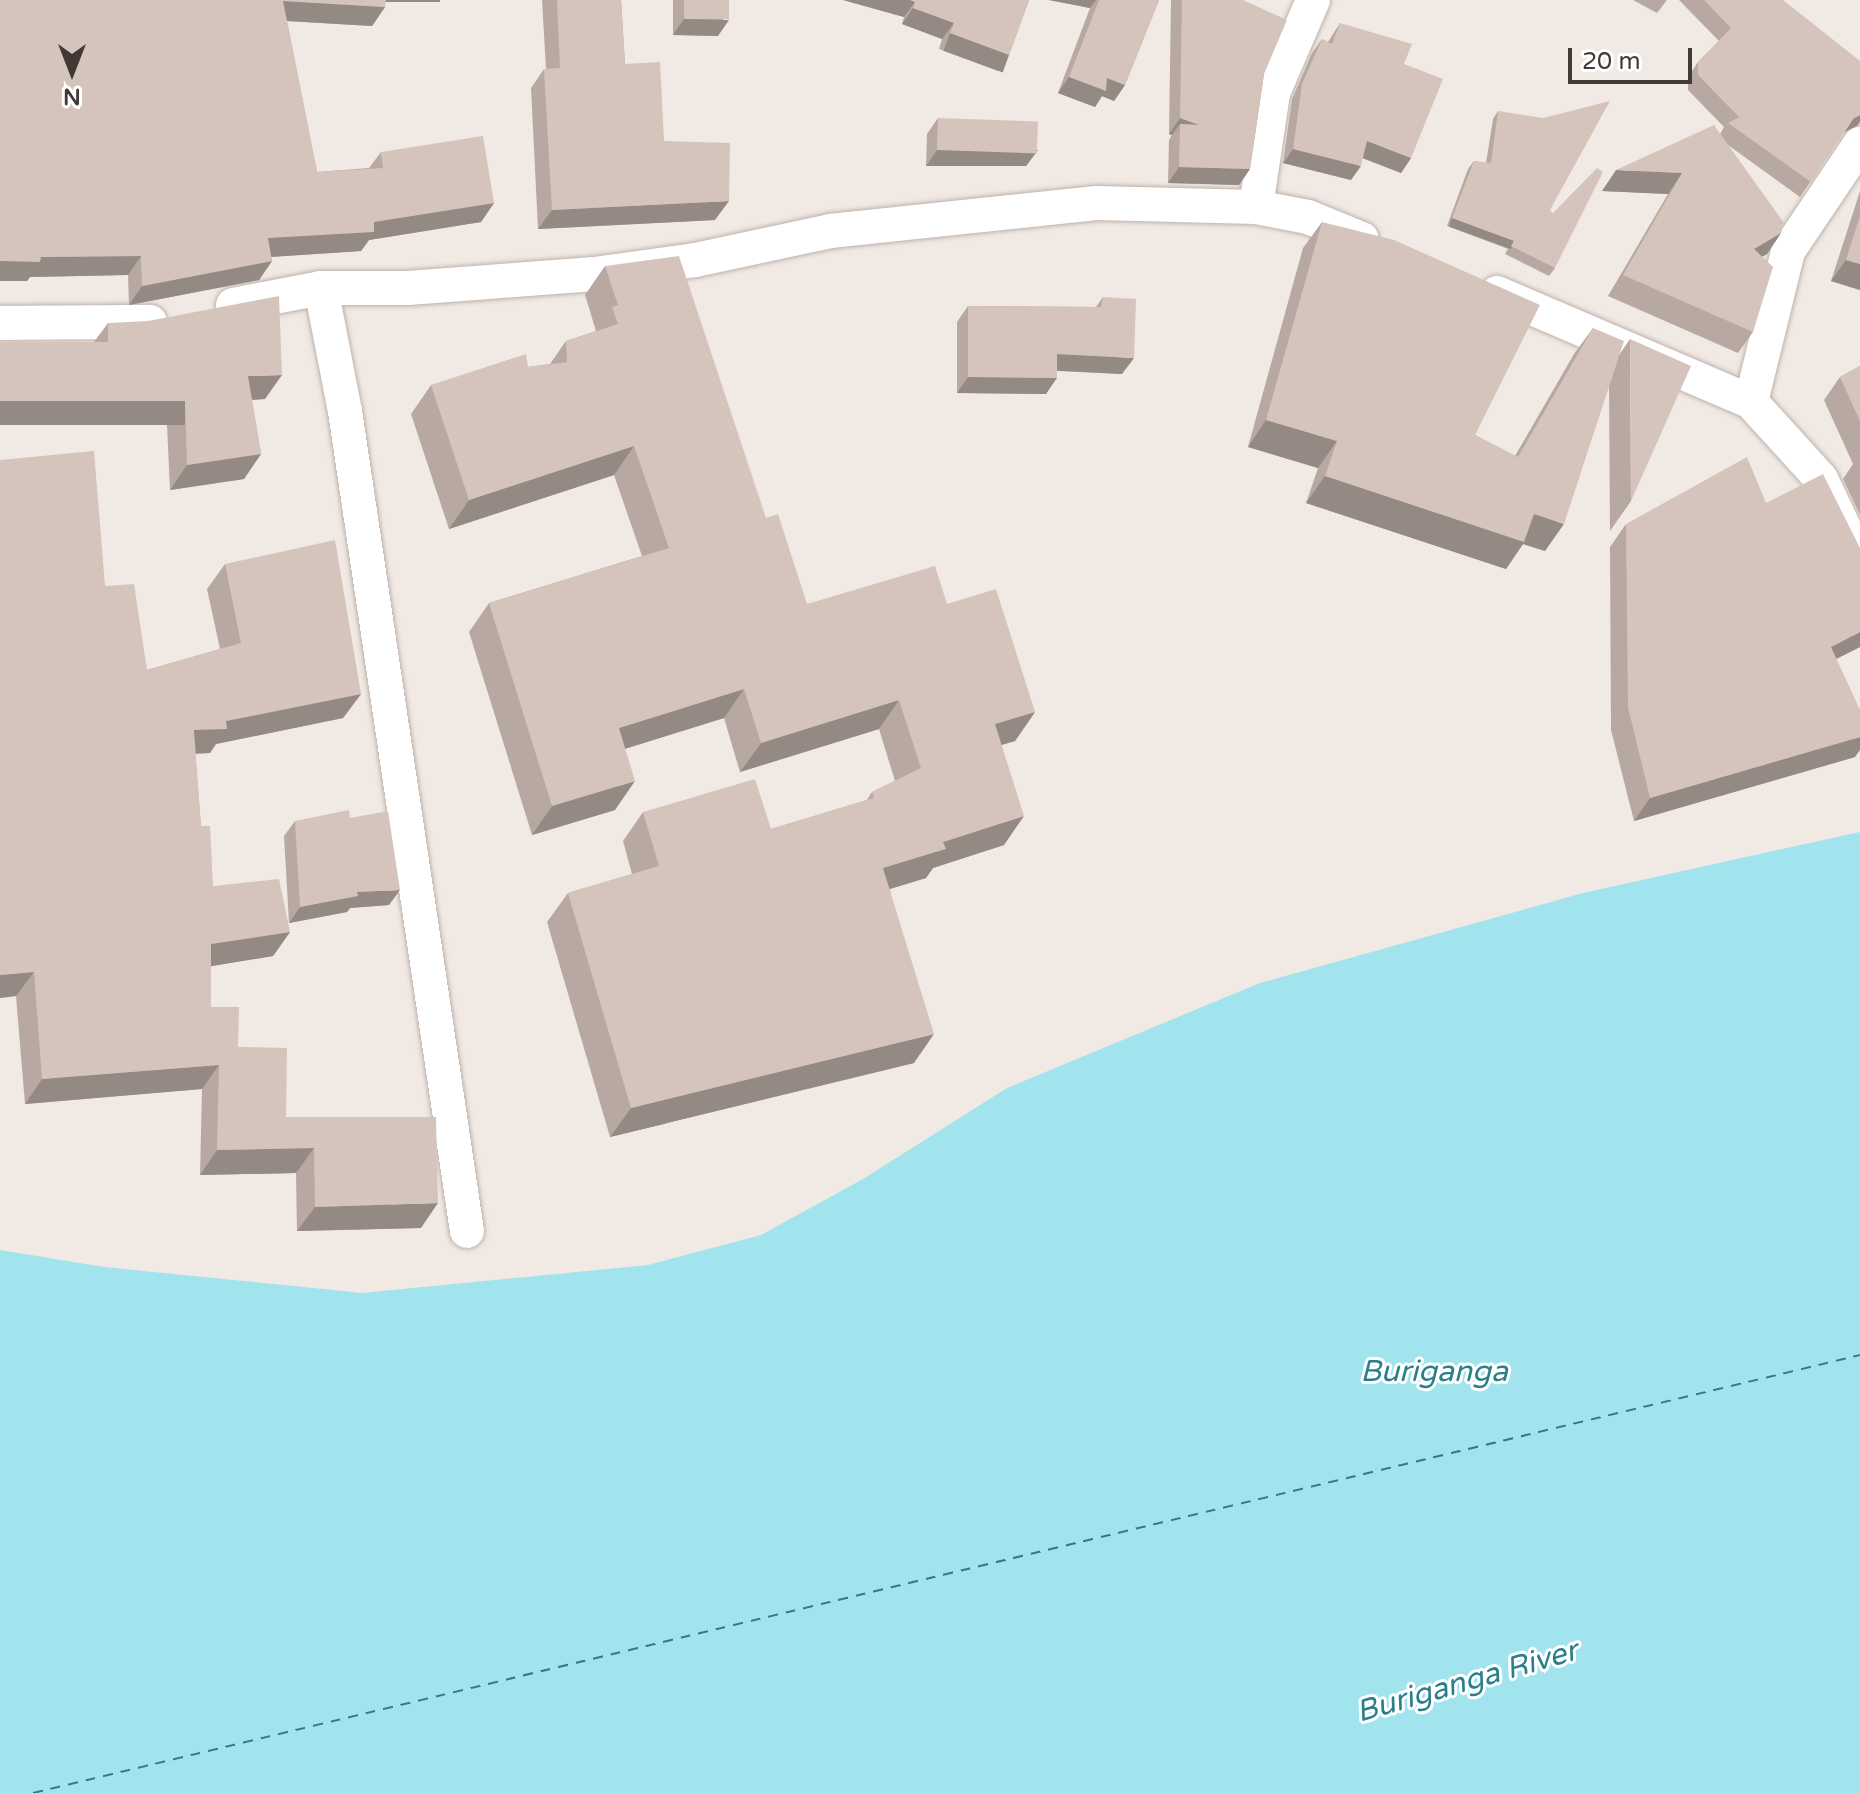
<!DOCTYPE html>
<html>
<head>
<meta charset="utf-8">
<style>
	body { margin:0 }
	#map { position:relative; width:1860px; height:1793px; overflow:hidden; background:#f1e9e4; font-family:"Varela Round",sans-serif }
	div>[style] { position:absolute }
	[style*='--x'] { left:calc(var(--x)*1px); top:calc(var(--y)*1px); width:calc(var(--w)*1px); rotate:calc(var(--a)*1deg) }
	.water>* { inset:0; background:#a1e4ed }
	.ferry>* { height:2px; margin-top:-1px; transform-origin:0; background:repeating-linear-gradient(90deg,#2b7f8b 0 10px,transparent 0 18px) }
	.roads { filter:drop-shadow(0 0 2px #bfb2aa) drop-shadow(0 0 2px #bfb2aa) }
	.street>* { height:34px; margin:-17px; padding:0 17px; transform-origin:17px; border-radius:17px; background:#fff }
	.wall>* { inset:0; background:#b7a9a2 }
	.shaded-wall>* { inset:0; background:#958984; transform-origin:0 0 }
	.building>* { inset:0; background:#d5c4bc; transform-origin:0 0 }
	span { translate:-50% -50%; white-space:nowrap; text-align:center; line-height:1.15; -webkit-text-stroke:6px #fff; paint-order:stroke }
	.water-label { font-size:30px; color:#2b7f8b; font-style:italic }
	.north { position:absolute; left:32px; top:32px; width:80px; height:80px; -webkit-text-stroke:6px #fff; paint-order:stroke; rotate:180deg; font-size:22px; font-weight:700; line-height:32px; text-align:center; color:#433934 }
	.north::after { content:''; display:block; margin:auto; width:28px; height:36px; background:#433934; clip-path:polygon(50% 0,100% 100%,50% 72%,0 100%) }
	.scale { position:absolute; left:1568px; top:48px; width:124px; height:36px; box-sizing:border-box; border:4px solid #433934; border-top:0; padding-left:10px; font-size:24px; line-height:28px; white-space:nowrap; color:#433934; -webkit-text-stroke:6px #fff; paint-order:stroke }
</style>
</head>
<body>
<div id="map">
	<div class="water">
		<div style="clip-path:polygon(1860px 832px,1860px 1793px,0 1793px,0 1250px,104px 1267px,362px 1293px,648px 1265px,761px 1235px,863px 1179px,1007px 1088px,1260px 983px,1583px 893px)"></div>
	</div>
	<div class="ferry">
		<div style="--x:33;--y:1793;--w:1879;--a:-13.48"></div>
	</div>
	<div class="roads">
		<div class="street">
			<div style="--x:1256;--y:207;--w:53;--a:10.9"></div>
			<div style="--x:1308;--y:217;--w:58;--a:22.2"></div>
			<div style="--x:321;--y:288;--w:125;--a:79"></div>
			<div style="--x:345;--y:411;--w:829;--a:81.54"></div>
			<div style="--x:1497;--y:293;--w:276;--a:23.2"></div>
			<div style="--x:1751;--y:402;--w:104;--a:47.7"></div>
			<div style="--x:1821;--y:479;--w:91;--a:64.6"></div>
			<div style="--x:233;--y:305;--w:90;--a:-10.9"></div>
			<div style="--x:321;--y:288;--w:87;--a:0"></div>
			<div style="--x:408;--y:288;--w:187;--a:-4.3"></div>
			<div style="--x:594;--y:274;--w:102;--a:-7.9"></div>
			<div style="--x:695;--y:260;--w:138;--a:-12.1"></div>
			<div style="--x:830;--y:231;--w:268;--a:-6"></div>
			<div style="--x:1097;--y:203;--w:159;--a:1.4"></div>
			<div style="--x:1256;--y:207;--w:115;--a:-81.5"></div>
			<div style="--x:1273;--y:93;--w:101;--a:-66.7"></div>
			<div style="--x:0;--y:323;--w:150;--a:-0.4"></div>
			<div style="--x:1751;--y:402;--w:155;--a:-76.2"></div>
			<div style="--x:1788;--y:251;--w:129;--a:-56.1"></div>
		</div>
	</div>
	<div class="wall">
		<div style="clip-path:polygon(0 0,440px 0,438px 2px,385px 2px,385px 7px,372px 26px,287px 21px,317px 172px,369px 168px,381px 152px,494px 203px,481px 222px,369px 240px,361px 251px,271px 257px,272px 261px,259px 280px,129px 305px,128px 275px,30px 277px,27px 281px,0 281px)"></div>
		<div style="clip-path:polygon(542px 0,621px 0,625px 64px,664px 141px,715px 220px,538px 229px,531px 88px,544px 69px,546px 69px)"></div>
		<div style="clip-path:polygon(673px 0,729px 0,718px 36px,673px 35px)"></div>
		<div style="clip-path:polygon(843px 0,1029px 0,1009px 55px,998px 71px,939px 49px,942px 39px,902px 24px,904px 17px)"></div>
		<div style="clip-path:polygon(1049px 0,1159px 0,1125px 85px,1114px 101px,1102px 96px,1095px 107px,1058px 93px,1090px 8px)"></div>
		<div style="clip-path:polygon(1171px 0,1243px 0,1264px 74px,1250px 169px,1239px 185px,1168px 183px,1169px 140px,1172px 135px,1169px 134px)"></div>
		<div style="clip-path:polygon(1633px 0,1667px 0,1657px 13px)"></div>
		<div style="clip-path:polygon(1679px 0,1783px 0,1858px 125px,1844px 132px,1800px 197px,1728px 145px,1781px 233px,1767px 254px,1762px 256px,1753px 332px,1738px 353px,1608px 296px,1668px 194px,1602px 191px,1720px 134px,1724px 127px,1688px 90px,1688px 77px,1698px 62px,1719px 41px)"></div>
		<div style="clip-path:polygon(1340px 23px,1404px 64px,1411px 158px,1401px 173px,1363px 158px,1351px 180px,1283px 163px,1292px 99px,1312px 53px,1322px 39px,1328px 42px)"></div>
		<div style="clip-path:polygon(1498px 111px,1550px 210px,1555px 268px,1549px 276px,1505px 254px,1508px 249px,1447px 226px,1468px 169px,1474px 161px,1486px 163px,1493px 119px)"></div>
		<div style="clip-path:polygon(938px 118px,1038px 150px,1026px 166px,926px 166px,927px 134px)"></div>
		<div style="clip-path:polygon(1860px 191px,1860px 290px,1831px 281px)"></div>
		<div style="clip-path:polygon(1322px 222px,1475px 435px,1515px 456px,1574px 354px,1593px 328px,1619px 355px,1630px 339px,1631px 501px,1610px 531px,1609px 385px,1545px 551px,1523px 544px,1506px 569px,1306px 503px,1318px 468px,1248px 447px,1303px 248px)"></div>
		<div style="clip-path:polygon(605px 266px,766px 518px,807px 604px,947px 604px,1035px 712px,1015px 741px,1001px 745px,1004px 845px,933px 868px,926px 878px,890px 889px,914px 1063px,610px 1137px,547px 922px,568px 893px,632px 874px,623px 841px,643px 812px,771px 829px,867px 800px,872px 792px,895px 781px,879px 729px,740px 772px,724px 718px,625px 749px,615px 810px,532px 835px,469px 632px,489px 603px,642px 556px,614px 475px,449px 529px,411px 414px,431px 385px,528px 367px,550px 364px,566px 341px,596px 331px,585px 295px)"></div>
		<div style="clip-path:polygon(1103px 297px,1122px 374px,1057px 371px,1046px 394px,957px 393px,957px 322px,968px 306px,1096px 307px)"></div>
		<div style="clip-path:polygon(108px 323px,265px 399px,252px 400px,261px 454px,244px 479px,170px 490px,167px 425px,0 425px,94px 342px)"></div>
		<div style="clip-path:polygon(1860px 366px,1860px 515px,1843px 479px,1853px 464px,1824px 400px,1840px 377px)"></div>
		<div style="clip-path:polygon(0 460px,105px 586px,147px 670px,220px 649px,207px 589px,225px 564px,361px 694px,343px 718px,216px 744px,210px 753px,195px 754px,201px 826px,213px 886px,290px 932px,273px 956px,211px 966px,211px 1007px,286px 1117px,421px 1228px,297px 1231px,296px 1173px,200px 1175px,202px 1089px,25px 1104px,16px 996px,0 998px)"></div>
		<div style="clip-path:polygon(1766px 503px,1860px 647px,1836px 659px,1855px 757px,1634px 821px,1611px 730px,1610px 547px,1626px 524px)"></div>
		<div style="clip-path:polygon(350px 818px,389px 905px,350px 908px,347px 912px,289px 923px,284px 836px,295px 821px)"></div>
	</div>
	<div class="shaded-wall">
		<div style="left:374px;top:0;width:66px;height:2px"></div>
		<div style="clip-path:polygon(843px 0,910px 0,915px 2px,904px 17px)"></div>
		<div style="clip-path:polygon(1049px 0,1096px 0,1090px 8px)"></div>
		<div style="clip-path:polygon(283px 1px,385px 7px,372px 26px,270px 20px)"></div>
		<div style="clip-path:polygon(913px 8px,954px 23px,942px 39px,902px 24px)"></div>
		<div style="clip-path:polygon(684px 19px,729px 20px,718px 36px,673px 35px)"></div>
		<div style="left:950px;top:33px;width:63px;height:19px;rotate:20deg"></div>
		<div style="clip-path:polygon(1069px 77px,1107px 78px,1125px 85px,1114px 101px,1102px 96px,1095px 107px,1058px 93px)"></div>
		<div style="clip-path:polygon(1860px 115px,1860px 122px,1858px 125px,1843px 133px,1854px 118px)"></div>
		<div style="clip-path:polygon(1180px 118px,1199px 125px,1180px 124px,1172px 135px,1169px 134px)"></div>
		<div style="clip-path:polygon(1367px 141px,1411px 158px,1401px 173px,1357px 156px)"></div>
		<div style="clip-path:polygon(1293px 149px,1361px 166px,1351px 180px,1283px 163px)"></div>
		<div style="clip-path:polygon(937px 150px,1038px 150px,1026px 166px,926px 166px)"></div>
		<div style="clip-path:polygon(1179px 167px,1250px 169px,1239px 185px,1168px 183px)"></div>
		<div style="clip-path:polygon(1616px 170px,1682px 173px,1668px 194px,1602px 191px)"></div>
		<div style="clip-path:polygon(729px 201px,715px 220px,538px 229px,552px 210px)"></div>
		<div style="clip-path:polygon(494px 203px,481px 222px,369px 240px,361px 251px,254px 258px,268px 238px)"></div>
		<div style="left:1452px;top:218px;width:66px;height:9px;rotate:20deg"></div>
		<div style="clip-path:polygon(1781px 233px,1767px 254px,1740px 270px,1754px 249px)"></div>
		<div style="clip-path:polygon(141px 256px,128px 275px,30px 277px,27px 281px,0 281px,0 261px,41px 257px)"></div>
		<div style="clip-path:polygon(1846px 260px,1860px 264px,1860px 290px,1831px 281px)"></div>
		<div style="clip-path:polygon(272px 261px,259px 280px,129px 305px,142px 286px)"></div>
		<div style="clip-path:polygon(1057px 354px,1134px 358px,1122px 374px,1046px 370px)"></div>
		<div style="clip-path:polygon(282px 375px,265px 399px,231px 401px,248px 376px)"></div>
		<div style="clip-path:polygon(968px 377px,1057px 378px,1046px 394px,957px 393px)"></div>
		<div style="left:0;top:401px;width:185px;height:24px"></div>
		<div style="clip-path:polygon(1266px 420px,1337px 441px,1318px 468px,1248px 447px)"></div>
		<div style="clip-path:polygon(634px 446px,614px 475px,449px 529px,469px 500px)"></div>
		<div style="clip-path:polygon(261px 454px,244px 479px,170px 490px,187px 465px)"></div>
		<div style="clip-path:polygon(1325px 476px,1534px 514px,1564px 524px,1545px 551px,1523px 544px,1506px 569px,1306px 503px)"></div>
		<div style="clip-path:polygon(1860px 632px,1860px 647px,1814px 670px,1831px 647px)"></div>
		<div style="clip-path:polygon(744px 689px,724px 718px,598px 757px,619px 728px)"></div>
		<div style="clip-path:polygon(361px 694px,343px 718px,216px 744px,210px 753px,176px 754px,194px 730px,226px 721px)"></div>
		<div style="clip-path:polygon(899px 700px,879px 729px,740px 772px,761px 743px)"></div>
		<div style="clip-path:polygon(1035px 712px,1015px 741px,974px 753px,995px 724px)"></div>
		<div style="clip-path:polygon(1860px 737px,1860px 750px,1855px 757px,1634px 821px,1650px 798px)"></div>
		<div style="clip-path:polygon(635px 781px,615px 810px,532px 835px,552px 806px)"></div>
		<div style="clip-path:polygon(1024px 816px,1004px 845px,933px 868px,926px 878px,863px 897px,883px 868px,943px 842px)"></div>
		<div style="clip-path:polygon(400px 890px,389px 905px,350px 908px,347px 912px,289px 923px,300px 907px,357px 892px)"></div>
		<div style="clip-path:polygon(290px 932px,273px 956px,194px 969px,211px 944px)"></div>
		<div style="clip-path:polygon(34px 972px,16px 996px,0 998px,0 975px)"></div>
		<div style="clip-path:polygon(934px 1034px,914px 1063px,610px 1137px,631px 1108px)"></div>
		<div style="clip-path:polygon(219px 1065px,202px 1089px,25px 1104px,42px 1079px)"></div>
		<div style="clip-path:polygon(314px 1148px,296px 1173px,200px 1175px,217px 1150px)"></div>
		<div style="clip-path:polygon(438px 1203px,421px 1228px,297px 1231px,315px 1207px)"></div>
	</div>
	<div class="building">
		<div style="clip-path:polygon(0 0,386px 0,385px 7px,283px 1px,317px 172px,383px 168px,381px 152px,483px 136px,494px 203px,374px 222px,374px 232px,268px 238px,272px 261px,142px 286px,141px 256px,41px 257px,40px 262px,0 261px)"></div>
		<div style="clip-path:polygon(557px 0,621px 0,625px 64px,660px 62px,664px 141px,730px 143px,729px 201px,552px 210px,544px 69px,560px 68px)"></div>
		<div style="left:684px;top:0;width:45px;height:19px"></div>
		<div style="clip-path:polygon(910px 0,1029px 0,1009px 55px,950px 33px,954px 23px,913px 8px,915px 2px)"></div>
		<div style="clip-path:polygon(1099px 0,1159px 0,1125px 85px,1107px 78px,1106px 91px,1069px 77px)"></div>
		<div style="clip-path:polygon(1182px 0,1243px 0,1287px 20px,1264px 74px,1250px 169px,1179px 167px,1180px 124px,1199px 125px,1180px 118px)"></div>
		<div style="clip-path:polygon(1704px 0,1783px 0,1860px 61px,1860px 115px,1854px 118px,1811px 182px,1728px 123px,1739px 117px,1698px 75px,1698px 62px,1731px 28px)"></div>
		<div style="clip-path:polygon(1340px 23px,1412px 44px,1404px 64px,1443px 79px,1411px 158px,1367px 141px,1361px 166px,1293px 149px,1302px 84px,1322px 39px,1332px 44px)"></div>
		<div style="clip-path:polygon(1610px 101px,1550px 210px,1553px 213px,1597px 168px,1603px 172px,1555px 268px,1511px 246px,1514px 241px,1452px 218px,1474px 161px,1491px 163px,1498px 111px,1543px 118px)"></div>
		<div style="left:938px;top:118px;width:100px;height:32px;rotate:2deg"></div>
		<div style="clip-path:polygon(1714px 125px,1784px 223px,1781px 233px,1754px 249px,1773px 267px,1753px 332px,1623px 275px,1682px 173px,1616px 170px)"></div>
		<div style="clip-path:polygon(1860px 216px,1860px 264px,1846px 260px)"></div>
		<div style="clip-path:polygon(1322px 222px,1394px 240px,1540px 305px,1475px 435px,1518px 457px,1593px 328px,1624px 341px,1564px 524px,1534px 514px,1524px 542px,1325px 476px,1337px 441px,1266px 420px)"></div>
		<div style="clip-path:polygon(679px 256px,766px 518px,778px 514px,807px 604px,935px 566px,947px 604px,996px 589px,1035px 712px,995px 724px,1024px 816px,943px 842px,946px 849px,883px 868px,934px 1034px,631px 1108px,568px 893px,659px 866px,643px 812px,755px 779px,771px 829px,874px 798px,872px 792px,921px 768px,899px 700px,761px 743px,744px 689px,619px 728px,635px 781px,552px 806px,489px 603px,669px 548px,634px 446px,469px 500px,431px 385px,526px 354px,528px 367px,567px 362px,566px 341px,618px 324px,612px 307px,618px 305px,605px 266px)"></div>
		<div style="clip-path:polygon(279px 296px,282px 375px,248px 376px,261px 454px,187px 465px,185px 401px,0 401px,0 342px,108px 342px,108px 323px,148px 321px)"></div>
		<div style="clip-path:polygon(1103px 297px,1136px 299px,1134px 358px,1057px 354px,1057px 378px,968px 377px,968px 306px,1101px 307px)"></div>
		<div style="clip-path:polygon(1630px 339px,1691px 366px,1631px 501px)"></div>
		<div style="clip-path:polygon(1860px 366px,1860px 421px,1840px 377px)"></div>
		<div style="clip-path:polygon(94px 451px,105px 586px,134px 584px,147px 670px,241px 643px,225px 564px,335px 540px,361px 694px,226px 721px,227px 729px,194px 730px,201px 826px,210px 826px,213px 886px,279px 879px,290px 932px,211px 944px,211px 1007px,239px 1007px,238px 1047px,287px 1048px,286px 1117px,436px 1117px,438px 1203px,315px 1207px,314px 1148px,217px 1150px,219px 1065px,42px 1079px,34px 972px,0 975px,0 460px)"></div>
		<div style="clip-path:polygon(1747px 457px,1766px 503px,1823px 474px,1860px 548px,1860px 632px,1831px 647px,1860px 710px,1860px 737px,1650px 798px,1628px 707px,1626px 524px)"></div>
		<div style="clip-path:polygon(349px 810px,350px 818px,388px 811px,400px 890px,357px 892px,358px 896px,300px 907px,295px 821px)"></div>
	</div>
	<div class="water-label">
		<span style="left:1434px;top:1372px">Buriganga</span>
		<span style="left:1467px;top:1682px;rotate:-16deg">Buriganga River</span>
	</div>
	<div class="north">N</div>
	<div class="scale">20 m</div>
</div>
</body>
</html>
